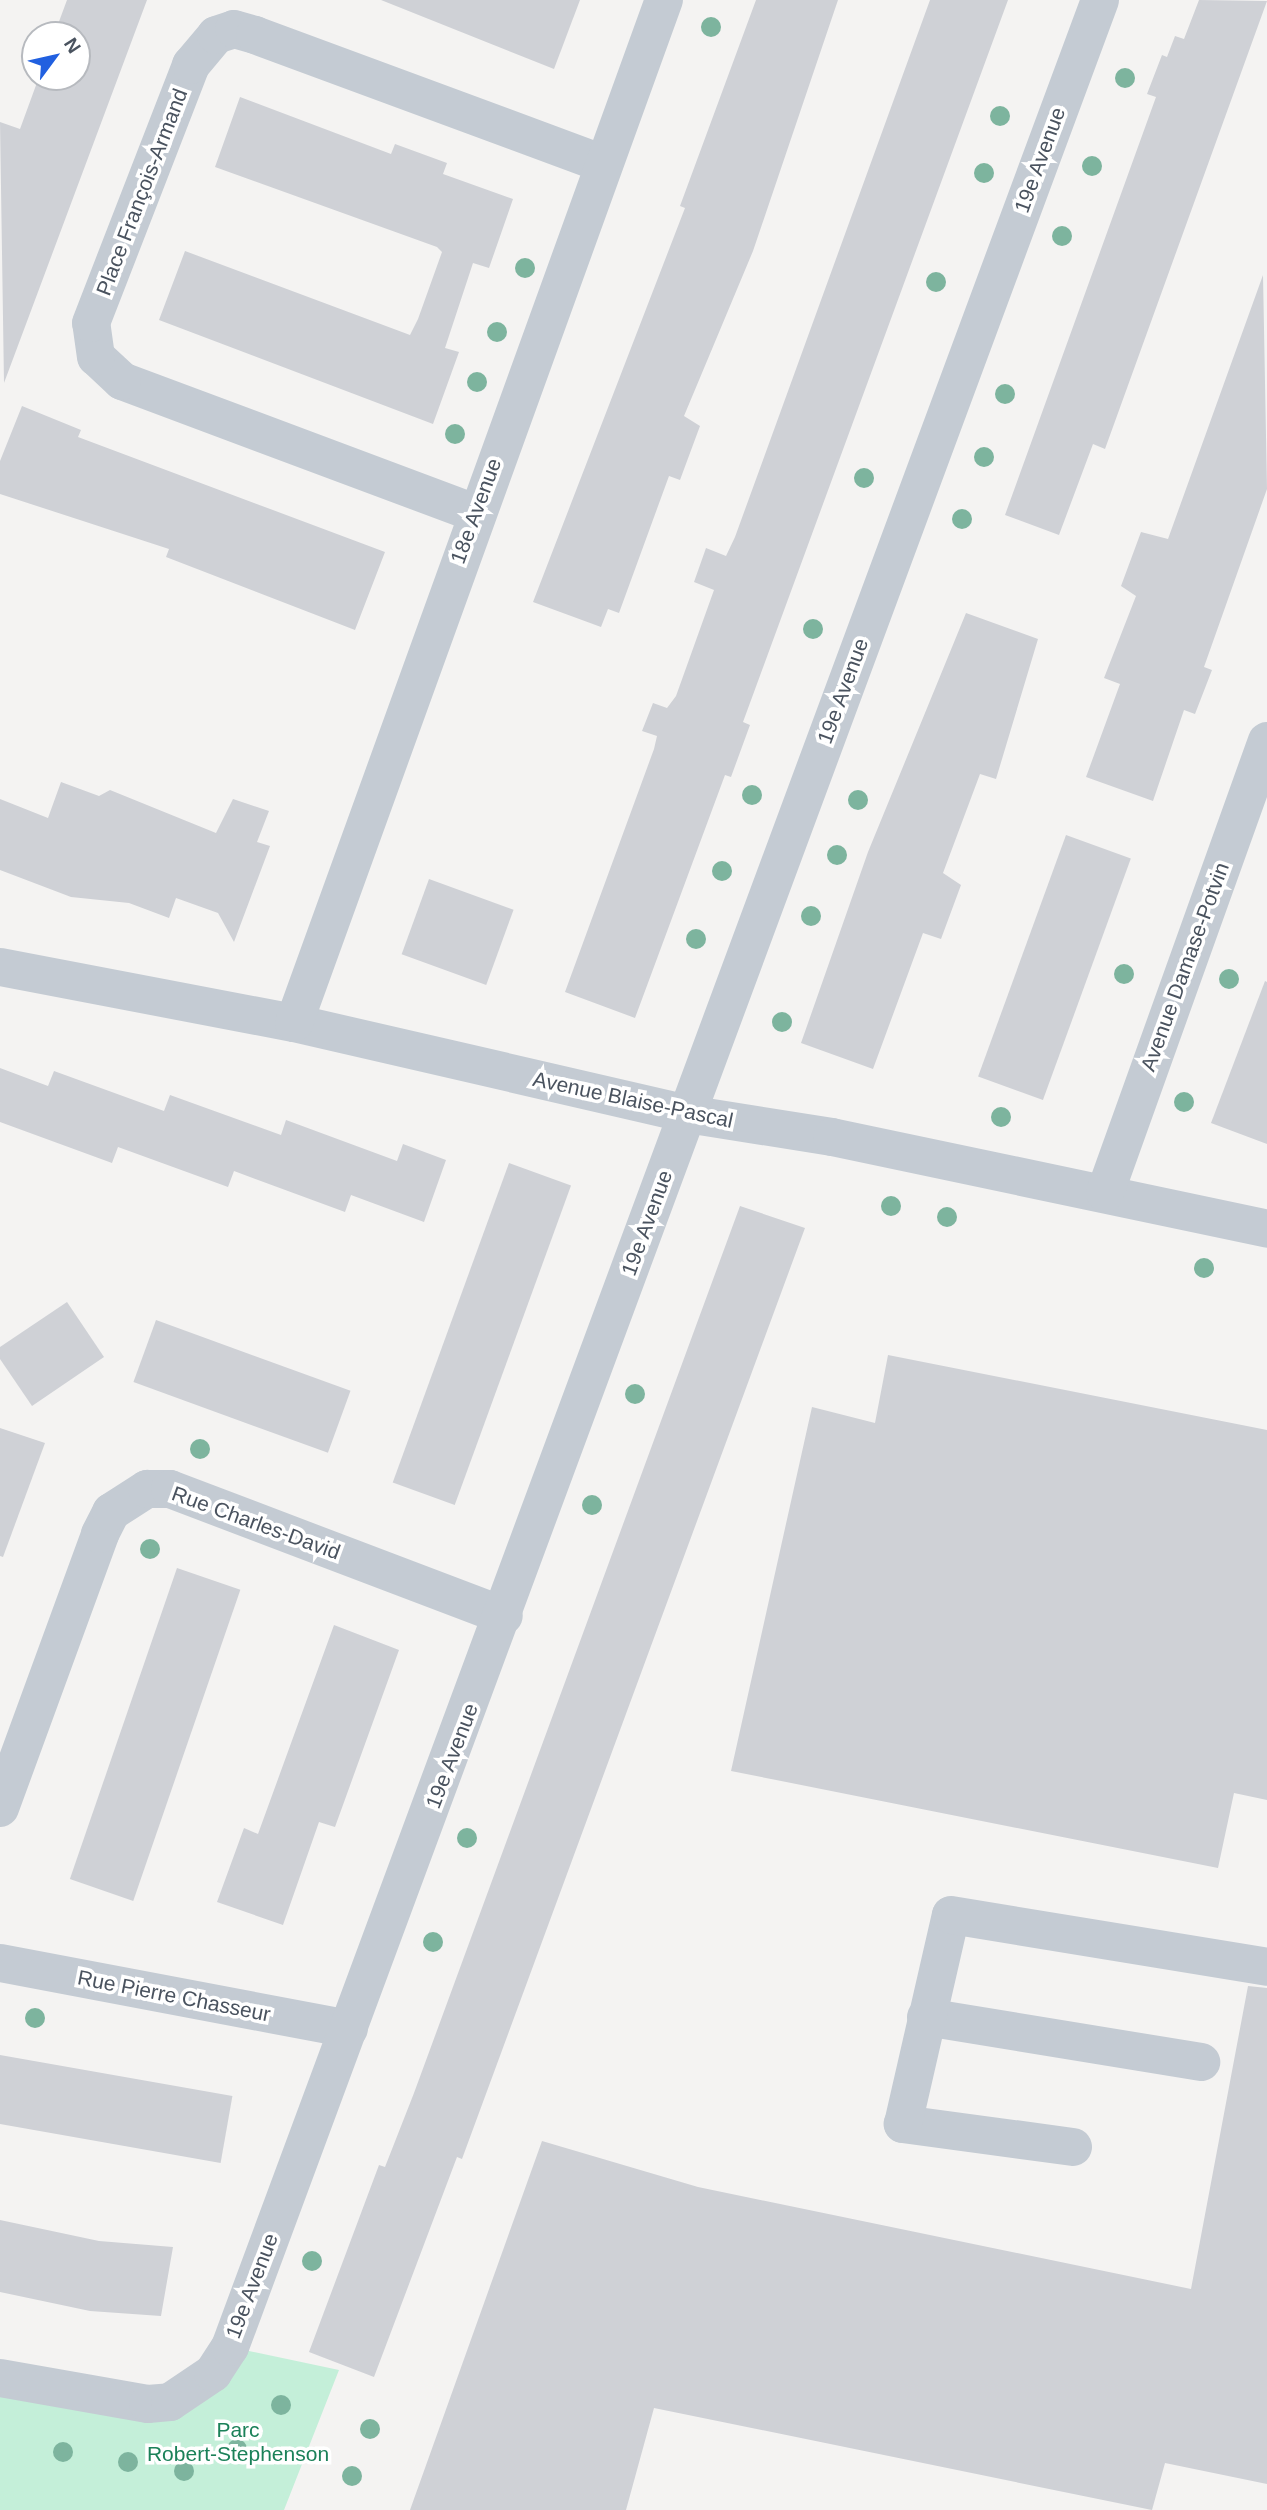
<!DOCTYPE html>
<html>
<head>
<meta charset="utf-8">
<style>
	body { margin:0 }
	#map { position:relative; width:1267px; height:2510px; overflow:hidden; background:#f4f3f2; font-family:Arial,sans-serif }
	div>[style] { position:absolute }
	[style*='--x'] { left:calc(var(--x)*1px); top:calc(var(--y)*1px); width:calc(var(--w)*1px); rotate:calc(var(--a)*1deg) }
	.green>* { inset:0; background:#c4efd9 }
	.building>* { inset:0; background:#cfd1d6; transform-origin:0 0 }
	.minor>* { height:38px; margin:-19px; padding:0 19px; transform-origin:19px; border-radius:19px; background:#c4cbd3 }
	.trees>* { width:20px; height:20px; margin:-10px; border-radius:50%; background:#7db49e }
	span { translate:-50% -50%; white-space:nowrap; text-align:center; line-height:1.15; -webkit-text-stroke:7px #fff; paint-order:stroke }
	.street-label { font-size:21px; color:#4a535f }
	.park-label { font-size:21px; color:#1b8159 }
	.north { position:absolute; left:21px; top:21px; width:70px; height:70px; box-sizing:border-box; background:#fff; border:2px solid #b7babf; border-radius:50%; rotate:57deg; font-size:19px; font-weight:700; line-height:28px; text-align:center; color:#4a535f }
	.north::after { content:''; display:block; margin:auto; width:24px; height:32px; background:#2160e0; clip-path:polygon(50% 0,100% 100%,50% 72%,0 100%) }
</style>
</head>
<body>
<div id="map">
	<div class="green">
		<div style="clip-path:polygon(230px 2347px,339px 2370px,284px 2510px,0 2510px,0 2378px,148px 2404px)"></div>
	</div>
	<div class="building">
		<div style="clip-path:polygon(67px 0,147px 0,4px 383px,0 122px,20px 129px,39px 77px,77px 77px,77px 35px,54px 35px)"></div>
		<div style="clip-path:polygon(381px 0,580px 0,554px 69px)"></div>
		<div style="clip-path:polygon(756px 0,838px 0,753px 251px,684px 416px,700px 426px,680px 480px,669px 476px,619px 613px,608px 609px,601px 627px,533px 602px,685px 208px,680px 206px)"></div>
		<div style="clip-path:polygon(930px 0,1008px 0,743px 722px,750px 725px,731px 777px,725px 775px,635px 1018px,565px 992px,654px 749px,657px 736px,642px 731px,653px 703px,667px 708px,676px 696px,714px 590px,694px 582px,706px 548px,726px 556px,735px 537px)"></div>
		<div style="clip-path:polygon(1199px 0,1267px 1px,1105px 449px,1093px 444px,1059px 535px,1005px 515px,1156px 97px,1147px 94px,1162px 55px,1167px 57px,1175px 36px,1184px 39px)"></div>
		<div style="clip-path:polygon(240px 97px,391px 154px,395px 144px,447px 163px,443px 174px,513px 199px,489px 268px,473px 263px,445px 348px,459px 352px,433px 424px,159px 320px,185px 251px,410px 335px,418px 319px,442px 252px,437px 247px,215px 167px)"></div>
		<div style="clip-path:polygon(1263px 275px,1267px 489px,1204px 667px,1212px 670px,1195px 714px,1184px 710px,1153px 801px,1086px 777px,1120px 684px,1104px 678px,1136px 596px,1121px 586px,1141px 532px,1168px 539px)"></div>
		<div style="clip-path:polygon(22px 406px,81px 430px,78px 437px,385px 552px,355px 630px,166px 557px,169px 549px,0 494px,0 461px)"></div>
		<div style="clip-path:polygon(966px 613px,1038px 639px,996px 779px,980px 774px,943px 873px,961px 885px,941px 939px,923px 933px,873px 1069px,801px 1043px,868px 852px)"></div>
		<div style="clip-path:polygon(61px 782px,99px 796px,110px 790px,216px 833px,233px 799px,269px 811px,257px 842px,270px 846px,234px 942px,218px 913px,176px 898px,169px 918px,129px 903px,71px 897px,0 870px,0 799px,48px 818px)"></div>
		<div style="left:1066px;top:835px;width:69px;height:257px;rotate:20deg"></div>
		<div style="left:429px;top:879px;width:90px;height:80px;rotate:20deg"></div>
		<div style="clip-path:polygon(1265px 981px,1267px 982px,1267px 1144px,1211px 1123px)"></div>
		<div style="clip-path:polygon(0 1068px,48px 1086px,54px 1071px,164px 1111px,170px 1095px,281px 1135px,286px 1120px,397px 1161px,403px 1144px,446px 1160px,424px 1222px,351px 1195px,345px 1212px,234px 1171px,228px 1187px,118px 1147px,112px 1163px,0 1122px)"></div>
		<div style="left:509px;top:1163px;width:66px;height:340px;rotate:20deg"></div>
		<div style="clip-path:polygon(740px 1206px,805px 1228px,462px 2159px,457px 2157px,374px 2377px,309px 2352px,379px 2165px,385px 2167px,414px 2093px)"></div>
		<div style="clip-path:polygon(67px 1302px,104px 1357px,32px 1406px,0 1359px,0 1347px)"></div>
		<div style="left:156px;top:1320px;width:207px;height:66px;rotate:20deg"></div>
		<div style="clip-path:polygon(888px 1355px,1267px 1430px,1267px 1800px,1234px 1793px,1218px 1868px,731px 1771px,812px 1407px,875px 1423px)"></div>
		<div style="clip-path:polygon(0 1428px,45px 1443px,3px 1557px,0 1556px)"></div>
		<div style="left:177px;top:1568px;width:67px;height:329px;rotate:19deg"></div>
		<div style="clip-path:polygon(334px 1625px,399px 1650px,335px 1827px,319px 1822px,283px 1925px,217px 1902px,244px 1828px,258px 1834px)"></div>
		<div style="clip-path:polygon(1248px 1986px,1267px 1988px,1267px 2484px,1165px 2463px,1152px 2510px,654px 2408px,626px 2510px,410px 2510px,542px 2141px,698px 2187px,1191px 2289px)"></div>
		<div style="left:0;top:2055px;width:236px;height:68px;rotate:10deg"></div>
		<div style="clip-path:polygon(0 2220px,99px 2241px,173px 2247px,161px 2316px,90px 2311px,0 2292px)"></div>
	</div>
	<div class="minor">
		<div style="--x:475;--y:513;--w:377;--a:-159.5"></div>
		<div style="--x:122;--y:381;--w:35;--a:-137"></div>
		<div style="--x:96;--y:357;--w:34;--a:-98"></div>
		<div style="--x:91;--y:323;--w:277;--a:-68.8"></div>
		<div style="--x:191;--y:65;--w:39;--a:-50"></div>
		<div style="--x:216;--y:35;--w:19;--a:-18"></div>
		<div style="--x:234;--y:29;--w:22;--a:16"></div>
		<div style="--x:255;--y:35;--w:371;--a:20.3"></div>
		<div style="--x:0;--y:967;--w:299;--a:10.8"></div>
		<div style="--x:294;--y:1023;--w:403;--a:13"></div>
		<div style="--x:687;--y:1114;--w:147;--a:9"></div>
		<div style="--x:832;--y:1137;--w:445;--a:11.9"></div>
		<div style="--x:294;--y:1023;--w:1088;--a:-70.12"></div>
		<div style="--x:1105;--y:1193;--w:480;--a:-70.3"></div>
		<div style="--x:0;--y:1808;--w:292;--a:-69.9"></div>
		<div style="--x:100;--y:1534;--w:25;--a:-63"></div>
		<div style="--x:111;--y:1512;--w:43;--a:-32.6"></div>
		<div style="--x:147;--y:1489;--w:23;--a:0"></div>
		<div style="--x:170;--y:1489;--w:357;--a:20.8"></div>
		<div style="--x:0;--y:1963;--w:355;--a:10.7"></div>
		<div style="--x:926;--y:2017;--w:279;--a:9.3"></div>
		<div style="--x:1073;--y:2147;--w:172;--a:-172.3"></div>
		<div style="--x:903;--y:2124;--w:214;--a:-77.1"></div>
		<div style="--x:951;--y:1915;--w:320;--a:9.3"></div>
		<div style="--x:0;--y:2378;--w:150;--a:10"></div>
		<div style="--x:148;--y:2404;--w:22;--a:-5"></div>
		<div style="--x:170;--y:2402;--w:52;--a:-34"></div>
		<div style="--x:213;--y:2373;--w:31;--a:-57"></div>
		<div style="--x:230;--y:2347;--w:2503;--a:-69.66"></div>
	</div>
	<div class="trees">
		<div style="left:711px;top:27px"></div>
		<div style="left:1125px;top:78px"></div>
		<div style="left:1000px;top:116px"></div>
		<div style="left:1092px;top:166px"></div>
		<div style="left:984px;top:173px"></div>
		<div style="left:1062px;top:236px"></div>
		<div style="left:525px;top:268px"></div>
		<div style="left:936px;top:282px"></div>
		<div style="left:497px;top:332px"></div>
		<div style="left:477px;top:382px"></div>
		<div style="left:1005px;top:394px"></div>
		<div style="left:455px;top:434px"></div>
		<div style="left:984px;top:457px"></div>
		<div style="left:864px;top:478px"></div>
		<div style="left:962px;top:519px"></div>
		<div style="left:813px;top:629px"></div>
		<div style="left:752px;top:795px"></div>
		<div style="left:858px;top:800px"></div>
		<div style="left:837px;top:855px"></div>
		<div style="left:722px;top:871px"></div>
		<div style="left:811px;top:916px"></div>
		<div style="left:696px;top:939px"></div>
		<div style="left:1124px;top:974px"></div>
		<div style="left:1229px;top:979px"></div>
		<div style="left:782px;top:1022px"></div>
		<div style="left:1184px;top:1102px"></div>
		<div style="left:1001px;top:1117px"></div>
		<div style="left:891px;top:1206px"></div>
		<div style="left:947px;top:1217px"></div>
		<div style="left:1204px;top:1268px"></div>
		<div style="left:635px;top:1394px"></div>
		<div style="left:200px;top:1449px"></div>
		<div style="left:592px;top:1505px"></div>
		<div style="left:150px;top:1549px"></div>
		<div style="left:467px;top:1838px"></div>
		<div style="left:433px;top:1942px"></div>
		<div style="left:35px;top:2018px"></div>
		<div style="left:312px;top:2261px"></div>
		<div style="left:281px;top:2405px"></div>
		<div style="left:370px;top:2429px"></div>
		<div style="left:237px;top:2449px"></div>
		<div style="left:63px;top:2452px"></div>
		<div style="left:128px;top:2462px"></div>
		<div style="left:184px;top:2471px"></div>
		<div style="left:352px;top:2476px"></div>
	</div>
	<div class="street-label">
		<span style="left:1040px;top:160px;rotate:-70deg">19e Avenue</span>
		<span style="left:142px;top:192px;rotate:-69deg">Place François-Armand</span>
		<span style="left:476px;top:511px;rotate:-70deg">18e Avenue</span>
		<span style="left:843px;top:691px;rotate:-70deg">19e Avenue</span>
		<span style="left:1185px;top:967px;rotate:-70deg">Avenue Damase-Potvin</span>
		<span style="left:633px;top:1100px;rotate:12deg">Avenue Blaise-Pascal</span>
		<span style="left:647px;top:1223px;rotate:-70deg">19e Avenue</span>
		<span style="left:256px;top:1523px;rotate:20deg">Rue Charles-David</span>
		<span style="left:452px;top:1756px;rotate:-69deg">19e Avenue</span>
		<span style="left:174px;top:1996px;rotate:11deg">Rue Pierre Chasseur</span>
		<span style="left:252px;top:2286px;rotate:-69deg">19e Avenue</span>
	</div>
	<div class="park-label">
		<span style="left:238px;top:2442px">Parc<br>Robert-Stephenson</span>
	</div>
	<div class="north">N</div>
</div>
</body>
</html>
